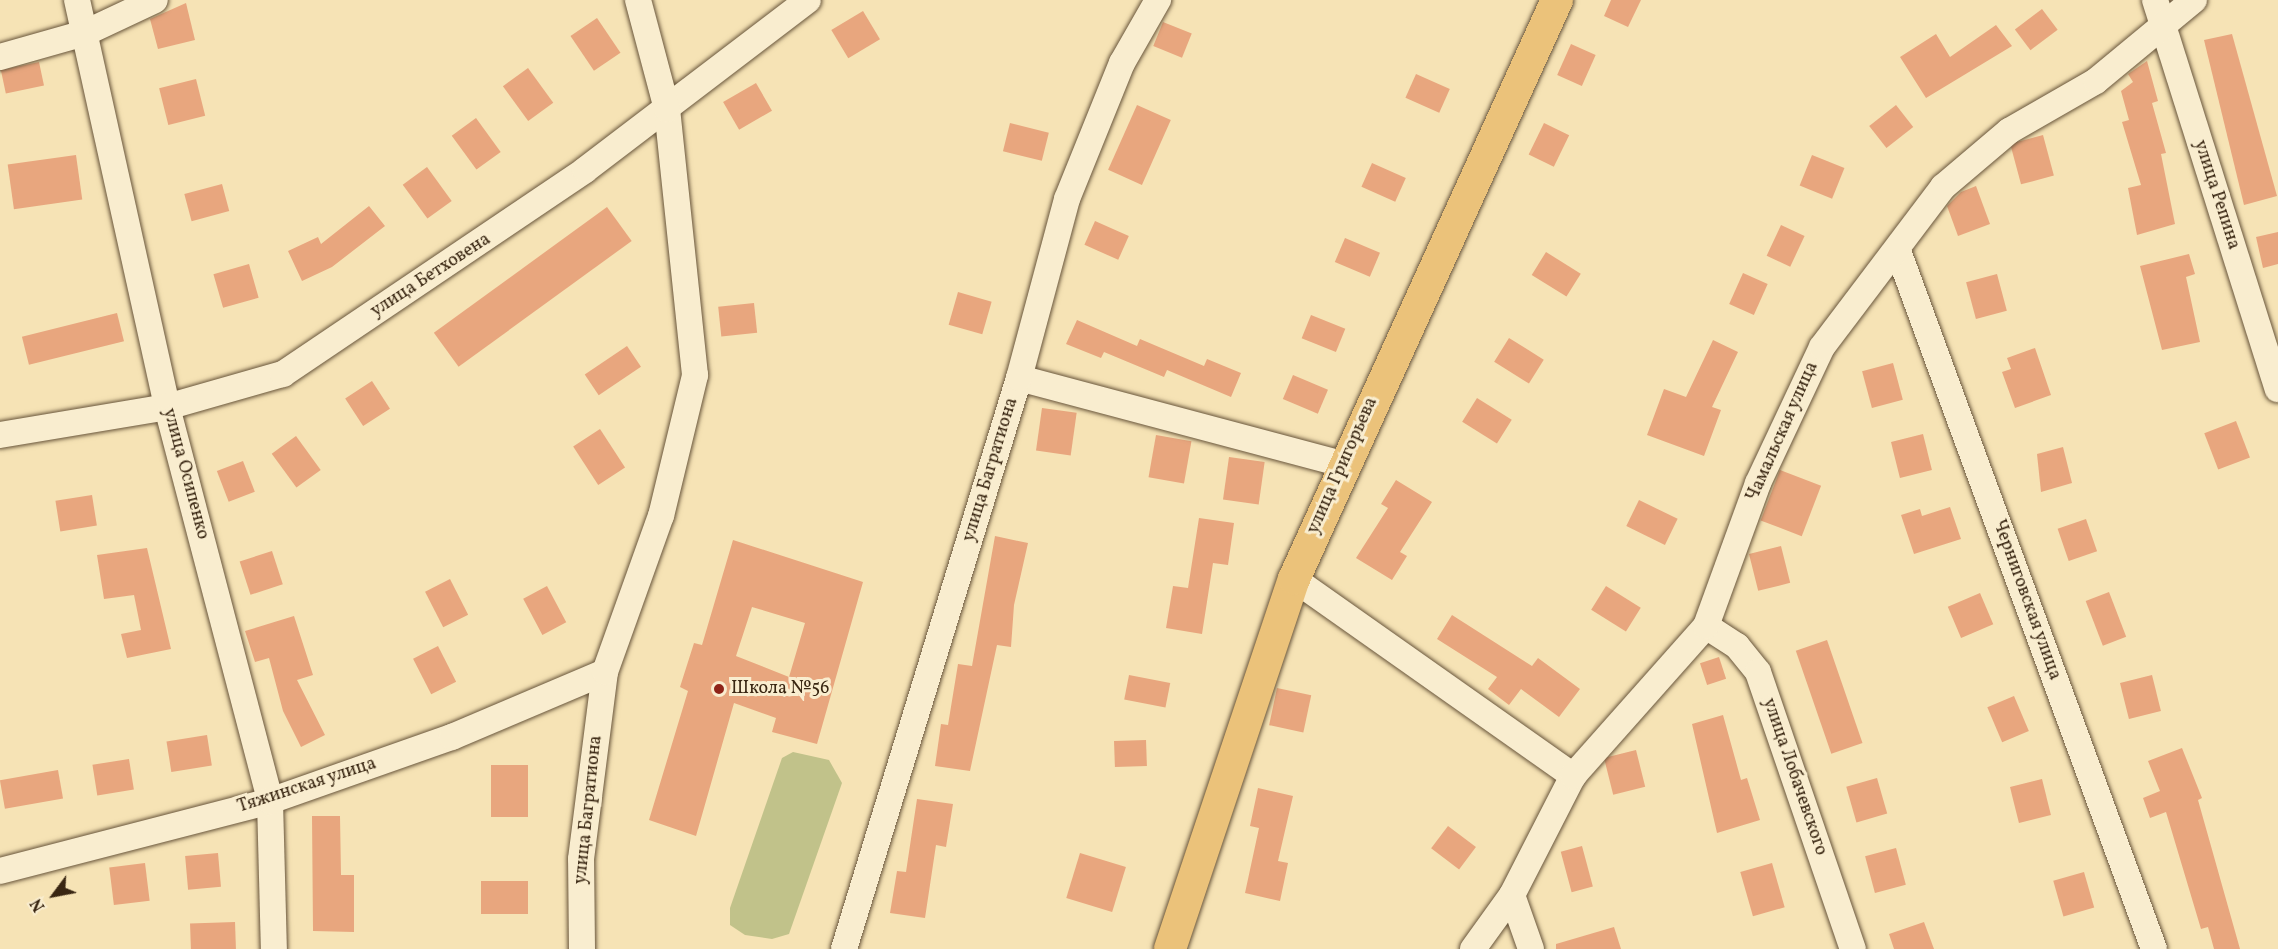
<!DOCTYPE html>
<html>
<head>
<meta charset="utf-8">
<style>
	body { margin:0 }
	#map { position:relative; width:2278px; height:949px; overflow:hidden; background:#f6e3b5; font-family:Vollkorn,serif }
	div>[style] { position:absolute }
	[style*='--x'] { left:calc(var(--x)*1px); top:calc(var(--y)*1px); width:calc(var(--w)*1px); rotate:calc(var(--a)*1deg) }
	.green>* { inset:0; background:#c1c28a }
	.building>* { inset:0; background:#e8a67e; transform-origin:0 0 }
	.roads { filter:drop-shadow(0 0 2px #68553b) drop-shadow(0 0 2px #68553b) }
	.minor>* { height:26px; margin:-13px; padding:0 13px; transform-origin:13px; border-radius:13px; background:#f9edcf }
	.major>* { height:32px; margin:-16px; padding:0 16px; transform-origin:16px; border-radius:16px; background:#ebc27a }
	.dots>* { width:16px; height:16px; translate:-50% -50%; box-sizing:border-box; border:3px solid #f9edcf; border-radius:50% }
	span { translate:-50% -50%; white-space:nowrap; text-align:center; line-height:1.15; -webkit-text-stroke:6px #f9edcf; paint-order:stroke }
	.street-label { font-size:18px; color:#392612 }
	.poi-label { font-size:18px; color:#392612 }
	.left { translate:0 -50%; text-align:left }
	.north { position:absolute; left:24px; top:865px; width:60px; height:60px; -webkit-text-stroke:4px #f9edcf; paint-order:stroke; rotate:238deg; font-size:16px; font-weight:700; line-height:24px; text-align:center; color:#392612 }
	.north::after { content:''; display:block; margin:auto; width:21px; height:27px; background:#392612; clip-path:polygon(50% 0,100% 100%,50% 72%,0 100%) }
</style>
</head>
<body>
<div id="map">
	<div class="green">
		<div style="clip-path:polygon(793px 752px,829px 760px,842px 783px,789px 934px,772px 939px,745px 935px,730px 925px,730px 908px,782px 758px)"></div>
	</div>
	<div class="building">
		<div style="clip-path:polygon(1611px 0,1641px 0,1628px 27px,1604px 16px)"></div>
		<div style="clip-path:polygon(186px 3px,195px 40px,158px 49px,150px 19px)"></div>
		<div style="left:2042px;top:9px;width:26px;height:34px;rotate:53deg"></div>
		<div style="left:863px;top:11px;width:33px;height:37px;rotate:59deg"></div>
		<div style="left:597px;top:18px;width:42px;height:32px;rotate:56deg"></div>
		<div style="left:1163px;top:22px;width:31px;height:26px;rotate:22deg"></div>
		<div style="clip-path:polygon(1996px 25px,2012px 46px,1926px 98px,1900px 57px,1936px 34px,1950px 57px)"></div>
		<div style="clip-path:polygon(2232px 34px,2277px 196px,2244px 205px,2204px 40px)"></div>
		<div style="left:1571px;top:44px;width:27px;height:34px;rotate:24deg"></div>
		<div style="clip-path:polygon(2147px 61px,2158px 101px,2152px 103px,2166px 153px,2161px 154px,2175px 224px,2137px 235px,2128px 188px,2141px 185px,2122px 122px,2129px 120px,2121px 91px,2133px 82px,2128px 74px)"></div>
		<div style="left:39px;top:62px;width:24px;height:39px;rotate:78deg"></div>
		<div style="left:528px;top:68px;width:43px;height:31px;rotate:54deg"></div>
		<div style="left:1416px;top:74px;width:37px;height:26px;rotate:24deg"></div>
		<div style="left:196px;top:79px;width:38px;height:38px;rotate:76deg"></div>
		<div style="left:756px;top:83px;width:32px;height:38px;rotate:60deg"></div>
		<div style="left:1137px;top:105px;width:37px;height:71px;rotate:24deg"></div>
		<div style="left:1896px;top:105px;width:28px;height:34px;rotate:52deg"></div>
		<div style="left:476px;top:118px;width:42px;height:30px;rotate:54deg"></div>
		<div style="left:1010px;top:123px;width:40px;height:29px;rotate:14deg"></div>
		<div style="left:1544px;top:123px;width:28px;height:35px;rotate:26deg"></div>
		<div style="left:2043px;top:135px;width:42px;height:34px;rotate:75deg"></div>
		<div style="left:76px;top:155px;width:45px;height:69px;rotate:82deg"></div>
		<div style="left:1812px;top:155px;width:35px;height:33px;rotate:22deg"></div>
		<div style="left:1372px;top:163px;width:37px;height:26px;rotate:24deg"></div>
		<div style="left:427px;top:167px;width:42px;height:30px;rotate:54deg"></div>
		<div style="left:222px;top:184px;width:28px;height:39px;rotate:75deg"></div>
		<div style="clip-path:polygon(1976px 186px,1990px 224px,1958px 236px,1947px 206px,1961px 192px)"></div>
		<div style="clip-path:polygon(369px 206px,385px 226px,332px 267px,302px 281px,288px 251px,318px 237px,321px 244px)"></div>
		<div style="left:607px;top:207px;width:42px;height:214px;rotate:54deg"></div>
		<div style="left:1095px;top:221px;width:37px;height:26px;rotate:24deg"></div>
		<div style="left:1781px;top:225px;width:26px;height:34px;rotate:25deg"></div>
		<div style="clip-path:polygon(2278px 232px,2278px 264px,2263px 268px,2256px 237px)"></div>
		<div style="left:1345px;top:238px;width:38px;height:26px;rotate:23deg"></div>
		<div style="left:1546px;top:252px;width:41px;height:27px;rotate:32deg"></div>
		<div style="clip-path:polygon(2189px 254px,2195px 274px,2186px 277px,2200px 342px,2162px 350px,2140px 266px)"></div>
		<div style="left:249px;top:264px;width:35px;height:37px;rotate:74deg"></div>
		<div style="left:1743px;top:273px;width:27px;height:34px;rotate:24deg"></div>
		<div style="left:1997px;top:274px;width:38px;height:32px;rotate:75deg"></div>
		<div style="left:958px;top:292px;width:35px;height:34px;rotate:16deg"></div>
		<div style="left:754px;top:303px;width:30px;height:36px;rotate:84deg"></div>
		<div style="left:117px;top:313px;width:29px;height:98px;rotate:76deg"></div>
		<div style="left:1311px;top:315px;width:37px;height:25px;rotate:22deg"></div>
		<div style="clip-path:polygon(1077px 320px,1137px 346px,1140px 339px,1204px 366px,1207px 359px,1241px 373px,1231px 397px,1167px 370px,1164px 377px,1104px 352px,1101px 358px,1066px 344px)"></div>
		<div style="left:1509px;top:338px;width:41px;height:28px;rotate:32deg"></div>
		<div style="clip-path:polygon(1713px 340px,1738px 352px,1712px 407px,1721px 410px,1704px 456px,1647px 435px,1664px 389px,1686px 397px)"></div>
		<div style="left:627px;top:346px;width:25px;height:51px;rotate:56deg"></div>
		<div style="clip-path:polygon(2035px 348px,2051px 395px,2015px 408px,2002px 372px,2011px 369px,2007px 358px)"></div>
		<div style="left:1893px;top:363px;width:38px;height:32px;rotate:75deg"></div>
		<div style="left:1293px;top:375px;width:38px;height:26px;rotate:23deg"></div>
		<div style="left:372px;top:381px;width:33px;height:32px;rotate:57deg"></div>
		<div style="left:1477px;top:398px;width:41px;height:28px;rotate:32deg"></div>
		<div style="left:1042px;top:408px;width:35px;height:43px;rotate:8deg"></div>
		<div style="left:2236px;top:421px;width:39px;height:34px;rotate:69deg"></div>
		<div style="left:600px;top:429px;width:46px;height:32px;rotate:57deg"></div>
		<div style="left:1923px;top:434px;width:37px;height:33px;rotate:76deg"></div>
		<div style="left:1156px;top:435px;width:36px;height:43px;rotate:10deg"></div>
		<div style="left:296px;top:436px;width:42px;height:30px;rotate:54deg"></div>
		<div style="clip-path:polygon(2063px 447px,2072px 483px,2041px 492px,2037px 454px)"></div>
		<div style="left:1229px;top:457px;width:36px;height:43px;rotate:8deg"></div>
		<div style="left:243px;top:461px;width:33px;height:28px;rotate:69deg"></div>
		<div style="left:1780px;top:470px;width:44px;height:54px;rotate:21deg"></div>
		<div style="clip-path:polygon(1396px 480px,1432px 502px,1400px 552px,1407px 556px,1392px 580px,1356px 558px,1388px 508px,1381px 504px)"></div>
		<div style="left:92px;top:495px;width:31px;height:37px;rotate:81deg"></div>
		<div style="left:1639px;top:500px;width:43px;height:29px;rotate:26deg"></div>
		<div style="clip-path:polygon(1950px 507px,1961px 539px,1914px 554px,1901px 515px,1920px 509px,1922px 516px)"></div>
		<div style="clip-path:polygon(1199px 518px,1234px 523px,1228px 565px,1213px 563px,1202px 634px,1166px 628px,1173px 586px,1188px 588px)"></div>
		<div style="left:2086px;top:519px;width:34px;height:30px;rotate:71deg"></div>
		<div style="clip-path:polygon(995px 536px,1028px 543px,1014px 605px,1011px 647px,997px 645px,970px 771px,935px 766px,941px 724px,948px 725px,958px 664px,972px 666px)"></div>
		<div style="clip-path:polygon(evenodd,733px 540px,863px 582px,817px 744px,772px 732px,776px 718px,734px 703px,696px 836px,649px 820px,688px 691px,680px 687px,694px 643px,702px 645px,733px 540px,752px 607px,805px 623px,789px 677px,736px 656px,752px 607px)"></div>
		<div style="left:1781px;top:546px;width:38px;height:33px;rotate:76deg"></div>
		<div style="clip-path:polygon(147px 548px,171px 649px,127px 658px,121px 634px,141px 630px,134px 595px,104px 599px,97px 555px)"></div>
		<div style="left:272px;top:551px;width:35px;height:34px;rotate:72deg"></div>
		<div style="left:450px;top:579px;width:40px;height:28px;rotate:63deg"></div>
		<div style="left:547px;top:586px;width:41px;height:27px;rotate:62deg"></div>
		<div style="left:1606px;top:586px;width:41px;height:28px;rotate:32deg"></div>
		<div style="left:2109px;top:592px;width:48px;height:25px;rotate:69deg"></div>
		<div style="left:1980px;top:593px;width:34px;height:35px;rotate:67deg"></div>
		<div style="clip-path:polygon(1452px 615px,1532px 666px,1538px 658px,1580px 689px,1559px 717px,1521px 689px,1509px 705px,1488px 689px,1497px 677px,1437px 639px)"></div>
		<div style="clip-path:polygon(294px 616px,313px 675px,297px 680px,325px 735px,301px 747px,283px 711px,269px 658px,255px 662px,245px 631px)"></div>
		<div style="left:1827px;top:640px;width:109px;height:33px;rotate:71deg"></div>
		<div style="left:438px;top:646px;width:40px;height:28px;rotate:63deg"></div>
		<div style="left:1719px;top:657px;width:23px;height:20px;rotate:72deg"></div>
		<div style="left:1129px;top:675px;width:42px;height:25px;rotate:11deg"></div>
		<div style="left:2152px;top:675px;width:37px;height:33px;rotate:76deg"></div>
		<div style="left:1277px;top:688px;width:35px;height:38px;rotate:12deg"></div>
		<div style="left:2014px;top:696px;width:38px;height:29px;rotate:67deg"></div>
		<div style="clip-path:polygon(1723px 715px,1741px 780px,1747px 778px,1760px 820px,1717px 833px,1692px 724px)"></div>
		<div style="left:207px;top:735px;width:31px;height:41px;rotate:81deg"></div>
		<div style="left:1146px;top:740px;width:26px;height:32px;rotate:88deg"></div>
		<div style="clip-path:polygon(2182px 748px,2202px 798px,2198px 800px,2240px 949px,2214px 949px,2208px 927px,2201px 929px,2166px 812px,2150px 818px,2143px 798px,2160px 791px,2148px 761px)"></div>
		<div style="left:1636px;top:750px;width:38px;height:33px;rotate:76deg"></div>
		<div style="left:129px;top:759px;width:31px;height:37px;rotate:81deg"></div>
		<div style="left:491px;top:765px;width:37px;height:52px"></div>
		<div style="left:58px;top:770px;width:29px;height:59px;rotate:80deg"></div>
		<div style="left:1877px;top:778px;width:37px;height:32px;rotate:74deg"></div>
		<div style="left:2042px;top:779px;width:37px;height:33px;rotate:76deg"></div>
		<div style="clip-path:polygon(1258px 788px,1293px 796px,1278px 861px,1288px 863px,1280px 901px,1245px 893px,1259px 828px,1250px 826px)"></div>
		<div style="clip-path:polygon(917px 799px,953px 804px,946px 847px,936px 845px,925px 918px,890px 913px,897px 871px,906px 872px)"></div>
		<div style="clip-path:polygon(312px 816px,340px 816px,341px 875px,354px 875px,354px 932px,313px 931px)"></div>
		<div style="left:1448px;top:826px;width:35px;height:28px;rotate:37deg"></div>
		<div style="left:1582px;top:846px;width:42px;height:22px;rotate:75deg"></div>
		<div style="left:1896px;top:848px;width:38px;height:32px;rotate:75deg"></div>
		<div style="left:218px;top:853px;width:34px;height:33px;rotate:85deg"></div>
		<div style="left:1080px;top:853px;width:48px;height:47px;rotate:17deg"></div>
		<div style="left:145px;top:863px;width:38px;height:36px;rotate:83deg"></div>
		<div style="left:1772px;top:863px;width:46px;height:33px;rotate:74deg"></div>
		<div style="left:2084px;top:872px;width:37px;height:32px;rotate:74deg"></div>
		<div style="left:528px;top:881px;width:33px;height:47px;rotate:90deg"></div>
		<div style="left:235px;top:922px;width:27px;height:45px;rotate:88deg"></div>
		<div style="clip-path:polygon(1924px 922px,1934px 949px,1894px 949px,1889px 934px)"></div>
		<div style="clip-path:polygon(1614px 927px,1621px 949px,1556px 949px,1556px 944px)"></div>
	</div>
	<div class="roads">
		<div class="minor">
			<div style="--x:77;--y:0;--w:417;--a:77.5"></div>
			<div style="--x:167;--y:407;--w:407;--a:75.3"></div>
			<div style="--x:270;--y:801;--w:148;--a:88.5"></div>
			<div style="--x:2155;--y:0;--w:408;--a:72.5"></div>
			<div style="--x:0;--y:57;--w:88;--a:-15.8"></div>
			<div style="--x:85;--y:33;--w:77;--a:-25.2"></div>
			<div style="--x:1898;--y:251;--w:743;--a:69.86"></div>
			<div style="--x:1019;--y:378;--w:335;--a:14.9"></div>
			<div style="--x:0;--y:435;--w:169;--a:-9.5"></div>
			<div style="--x:167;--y:407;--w:121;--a:-15.9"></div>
			<div style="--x:283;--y:374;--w:364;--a:-34"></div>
			<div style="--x:585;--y:170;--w:280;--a:-37.3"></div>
			<div style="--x:1294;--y:579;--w:342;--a:35.2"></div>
			<div style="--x:1706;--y:626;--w:37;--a:33"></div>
			<div style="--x:1737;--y:646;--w:33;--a:51"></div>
			<div style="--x:1758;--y:672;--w:293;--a:71.1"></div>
			<div style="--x:0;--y:871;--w:279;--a:-14.5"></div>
			<div style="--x:270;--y:801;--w:193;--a:-19.4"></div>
			<div style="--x:452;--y:737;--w:166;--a:-23"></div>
			<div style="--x:1512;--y:895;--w:57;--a:70.6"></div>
			<div style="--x:582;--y:949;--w:90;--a:-90.6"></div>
			<div style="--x:581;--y:859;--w:189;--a:-82.7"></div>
			<div style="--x:605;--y:672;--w:166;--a:-70.3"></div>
			<div style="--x:661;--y:516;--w:145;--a:-76.4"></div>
			<div style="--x:695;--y:375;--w:267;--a:-96"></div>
			<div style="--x:667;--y:109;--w:113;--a:-104.9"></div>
			<div style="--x:844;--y:949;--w:597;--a:-72.96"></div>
			<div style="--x:1019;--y:378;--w:185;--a:-75"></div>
			<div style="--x:1067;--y:199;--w:147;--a:-68"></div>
			<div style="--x:1122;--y:63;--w:73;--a:-60.3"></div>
			<div style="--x:1473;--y:949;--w:67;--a:-54.2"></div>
			<div style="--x:1512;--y:895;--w:134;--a:-62.9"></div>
			<div style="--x:1573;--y:776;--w:200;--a:-48.4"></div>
			<div style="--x:1706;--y:626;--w:152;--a:-70"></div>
			<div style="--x:1758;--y:483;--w:150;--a:-64.8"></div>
			<div style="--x:1822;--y:347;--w:201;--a:-52.9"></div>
			<div style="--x:1943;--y:187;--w:87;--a:-40.3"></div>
			<div style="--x:2009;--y:131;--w:100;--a:-29.9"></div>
			<div style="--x:2096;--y:81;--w:127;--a:-39.6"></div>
		</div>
		<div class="major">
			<div style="--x:1170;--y:949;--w:390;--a:-71.5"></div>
			<div style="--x:1294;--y:579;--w:636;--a:-65.57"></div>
		</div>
	</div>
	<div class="dots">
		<div style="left:719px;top:689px;background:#8f2418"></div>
	</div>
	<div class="street-label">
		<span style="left:2216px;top:195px;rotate:72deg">улица Репина</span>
		<span style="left:431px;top:276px;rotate:-33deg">улица Бетховена</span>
		<span style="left:1783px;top:432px;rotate:-66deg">Чамальская улица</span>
		<span style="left:1343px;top:466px;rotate:-66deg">улица Григорьева</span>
		<span style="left:991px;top:470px;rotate:-73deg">улица Багратиона</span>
		<span style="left:185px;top:474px;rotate:75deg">улица Осипенко</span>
		<span style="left:2026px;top:600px;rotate:70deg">Черниговская улица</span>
		<span style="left:1794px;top:777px;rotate:71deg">улица Лобачевского</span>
		<span style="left:307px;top:786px;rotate:-18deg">Тяжинская улица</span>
		<span style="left:589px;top:810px;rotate:-84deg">улица Багратиона</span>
	</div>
	<div class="poi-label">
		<span class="left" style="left:731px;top:689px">Школа №56</span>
	</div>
	<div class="north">N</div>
</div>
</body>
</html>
